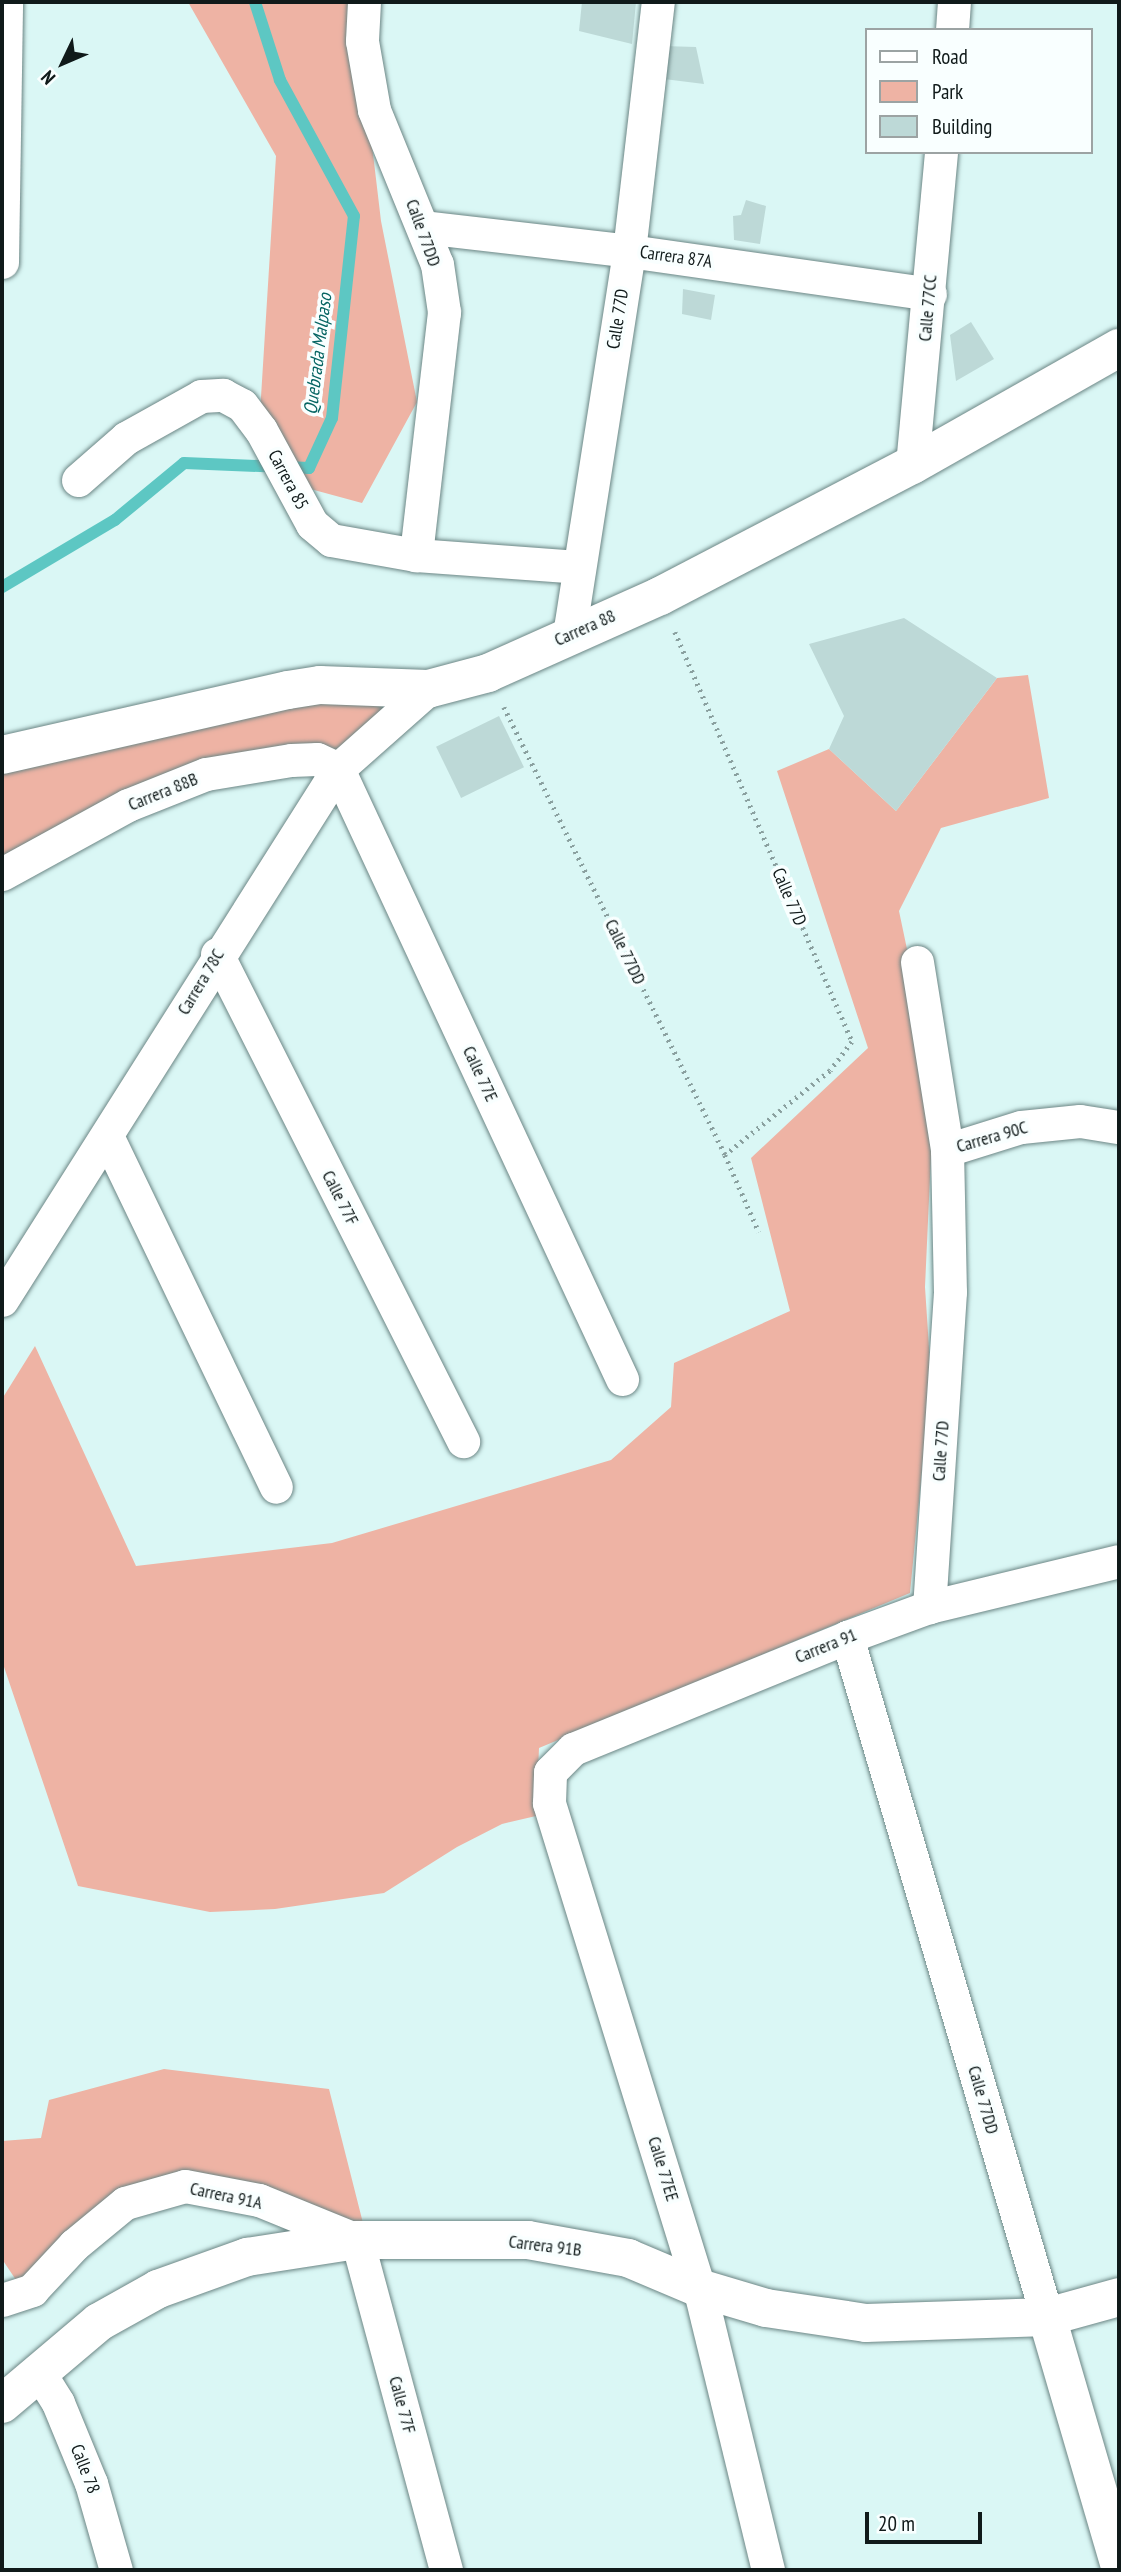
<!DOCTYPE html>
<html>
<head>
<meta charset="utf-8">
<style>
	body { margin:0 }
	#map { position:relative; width:1121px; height:2572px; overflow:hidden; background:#daf7f5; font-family:"PT Sans Narrow",sans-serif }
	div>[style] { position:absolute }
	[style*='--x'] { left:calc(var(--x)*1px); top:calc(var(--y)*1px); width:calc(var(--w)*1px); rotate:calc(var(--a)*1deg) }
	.green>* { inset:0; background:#eeb3a4 }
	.stream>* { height:12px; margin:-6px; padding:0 6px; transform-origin:6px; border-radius:6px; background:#5dc7c3 }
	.building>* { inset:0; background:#bdd9d7; transform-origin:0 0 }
	.path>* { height:4.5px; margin-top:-2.25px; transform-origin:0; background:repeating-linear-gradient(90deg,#8aa09f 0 2px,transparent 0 7px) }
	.roads { filter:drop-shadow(0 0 2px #6c8685) drop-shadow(0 0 2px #6c8685) }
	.street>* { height:33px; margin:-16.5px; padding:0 16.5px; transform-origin:16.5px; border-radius:16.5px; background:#fff }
	.secondary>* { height:38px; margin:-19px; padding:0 19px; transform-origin:19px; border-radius:19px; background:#fff }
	span { translate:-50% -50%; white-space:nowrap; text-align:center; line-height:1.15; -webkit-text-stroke:7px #f9ffff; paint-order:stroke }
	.street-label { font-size:18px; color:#101a1a }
	.water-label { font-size:19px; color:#066563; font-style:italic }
	.frame { position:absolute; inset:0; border:4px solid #101a1a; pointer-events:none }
	.legend { position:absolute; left:865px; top:28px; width:228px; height:126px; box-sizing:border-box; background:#f9ffff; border:2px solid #9ca3a3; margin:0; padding:9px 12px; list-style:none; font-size:21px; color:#101a1a }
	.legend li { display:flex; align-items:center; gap:14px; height:35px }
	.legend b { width:35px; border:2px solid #9ca3a3 }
	.north { position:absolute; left:28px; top:28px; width:70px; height:70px; -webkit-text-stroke:5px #f9ffff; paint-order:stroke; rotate:226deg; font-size:19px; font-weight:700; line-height:28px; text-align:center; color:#101a1a }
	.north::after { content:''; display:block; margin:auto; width:24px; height:32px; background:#101a1a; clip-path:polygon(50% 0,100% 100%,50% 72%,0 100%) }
	.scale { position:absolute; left:865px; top:2512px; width:117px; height:32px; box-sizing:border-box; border:4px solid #101a1a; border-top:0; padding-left:9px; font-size:21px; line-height:24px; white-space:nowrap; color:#101a1a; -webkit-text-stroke:5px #f9ffff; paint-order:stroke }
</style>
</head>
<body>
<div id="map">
	<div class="green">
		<div style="clip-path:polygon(188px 2px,355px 2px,381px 221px,417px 402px,362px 503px,303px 487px,260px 413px,276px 156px)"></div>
		<div style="clip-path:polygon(1028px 675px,1049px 798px,941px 828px,899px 911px,929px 1054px,931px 1155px,925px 1287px,931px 1378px,910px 1593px,539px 1748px,536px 1816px,502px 1824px,457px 1847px,384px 1893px,275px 1909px,210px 1912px,78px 1886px,2px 1661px,2px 1399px,35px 1346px,136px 1566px,332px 1543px,611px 1460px,671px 1407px,674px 1363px,790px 1311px,751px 1158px,868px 1048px,777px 771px,829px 749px,896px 811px,997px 678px)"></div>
		<div style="clip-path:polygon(428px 689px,338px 769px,249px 765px,2px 874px,2px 755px,288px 690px)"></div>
		<div style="clip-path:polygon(164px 2069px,329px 2089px,365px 2231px,184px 2174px,18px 2283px,2px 2259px,2px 2141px,41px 2138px,49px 2100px)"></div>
	</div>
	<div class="stream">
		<div style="--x:2;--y:587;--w:131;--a:-30.7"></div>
		<div style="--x:115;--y:520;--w:89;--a:-39.6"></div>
		<div style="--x:184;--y:463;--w:125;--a:2.3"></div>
		<div style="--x:309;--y:468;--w:55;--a:-65.3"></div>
		<div style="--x:332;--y:418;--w:203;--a:-83.8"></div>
		<div style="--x:354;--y:216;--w:155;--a:-118.6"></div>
		<div style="--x:280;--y:80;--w:82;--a:-107.8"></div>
	</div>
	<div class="building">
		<div style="clip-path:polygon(582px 2px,636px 2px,632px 44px,579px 31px)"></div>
		<div style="clip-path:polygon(663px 46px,696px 47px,704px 84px,664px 79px)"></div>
		<div style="clip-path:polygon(746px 200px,766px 206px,760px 244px,734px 240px,733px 216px,741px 215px)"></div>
		<div style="clip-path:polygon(683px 289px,715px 295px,711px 320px,682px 314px)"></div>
		<div style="clip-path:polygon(971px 322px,994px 359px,956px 381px,950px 335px)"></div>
		<div style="clip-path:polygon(904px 618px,997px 678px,896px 811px,829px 749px,844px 716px,809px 644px)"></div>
		<div style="left:499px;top:716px;width:57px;height:70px;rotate:64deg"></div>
	</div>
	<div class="path">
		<div style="--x:675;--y:632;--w:447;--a:66.6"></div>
		<div style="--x:852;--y:1042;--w:36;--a:127"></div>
		<div style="--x:830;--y:1071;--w:134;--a:141.3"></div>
		<div style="--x:504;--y:707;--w:500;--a:63.7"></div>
		<div style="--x:725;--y:1155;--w:84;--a:66.2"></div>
	</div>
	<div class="roads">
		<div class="street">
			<div style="--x:364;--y:2;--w:39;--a:93"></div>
			<div style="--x:362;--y:41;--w:70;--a:80.1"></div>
			<div style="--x:374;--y:110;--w:166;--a:67.8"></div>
			<div style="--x:437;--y:264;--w:49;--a:81.7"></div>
			<div style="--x:444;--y:312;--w:245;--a:96.6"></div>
			<div style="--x:952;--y:30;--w:28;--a:-86"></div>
			<div style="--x:423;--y:227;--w:207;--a:6.6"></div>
			<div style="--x:629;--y:251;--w:304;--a:8.1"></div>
			<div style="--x:2;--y:262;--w:260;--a:-89.1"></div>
			<div style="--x:912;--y:465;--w:314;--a:-84.7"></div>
			<div style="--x:78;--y:480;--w:64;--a:-41.2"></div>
			<div style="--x:126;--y:438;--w:86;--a:-29.2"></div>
			<div style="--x:201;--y:396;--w:22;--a:-3"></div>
			<div style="--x:223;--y:395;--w:21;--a:28"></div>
			<div style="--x:242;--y:405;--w:31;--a:53"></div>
			<div style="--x:261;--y:430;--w:107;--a:61.5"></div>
			<div style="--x:312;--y:524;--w:25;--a:40"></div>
			<div style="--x:331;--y:540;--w:86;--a:10"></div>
			<div style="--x:416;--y:555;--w:162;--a:4.2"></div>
			<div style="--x:569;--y:635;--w:389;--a:-81.1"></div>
			<div style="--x:629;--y:251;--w:251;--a:-83.4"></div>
			<div style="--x:2;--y:874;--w:144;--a:-28.7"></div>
			<div style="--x:128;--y:805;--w:84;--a:-21.7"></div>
			<div style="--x:206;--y:774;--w:86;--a:-9.4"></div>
			<div style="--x:291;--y:760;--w:26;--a:-2"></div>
			<div style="--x:317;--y:759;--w:23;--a:25"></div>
			<div style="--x:338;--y:769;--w:673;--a:65.03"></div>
			<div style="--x:217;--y:954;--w:546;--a:63.2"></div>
			<div style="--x:917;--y:962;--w:190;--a:80.9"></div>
			<div style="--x:947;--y:1150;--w:142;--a:88.8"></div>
			<div style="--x:950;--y:1292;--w:316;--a:93.8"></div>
			<div style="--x:108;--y:1138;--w:387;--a:64.3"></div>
			<div style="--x:947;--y:1150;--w:77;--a:-17.3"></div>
			<div style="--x:1021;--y:1127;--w:59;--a:-5.8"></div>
			<div style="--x:1080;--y:1121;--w:39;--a:9"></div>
			<div style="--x:2;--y:1300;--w:628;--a:-57.68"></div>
			<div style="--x:338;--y:769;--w:120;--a:-41.6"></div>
			<div style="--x:847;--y:1637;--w:709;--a:73.61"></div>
			<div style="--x:2;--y:2300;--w:32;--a:-18"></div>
			<div style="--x:32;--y:2290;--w:62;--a:-47"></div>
			<div style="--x:74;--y:2245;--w:66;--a:-39.5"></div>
			<div style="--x:125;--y:2203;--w:62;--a:-15.8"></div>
			<div style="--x:185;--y:2186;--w:75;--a:10.7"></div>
			<div style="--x:259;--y:2200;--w:106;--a:22.2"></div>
			<div style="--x:357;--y:2240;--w:342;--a:74.9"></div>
			<div style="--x:40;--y:2374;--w:34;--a:58"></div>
			<div style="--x:58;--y:2403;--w:87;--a:67.6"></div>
			<div style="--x:91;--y:2483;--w:91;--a:74"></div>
			<div style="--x:768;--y:2570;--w:290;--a:-103.7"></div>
			<div style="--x:699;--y:2288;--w:508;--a:-107.19"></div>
			<div style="--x:549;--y:1803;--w:31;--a:-88"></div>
			<div style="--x:550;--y:1772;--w:33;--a:-45"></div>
			<div style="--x:573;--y:1749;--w:296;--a:-22.2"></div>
			<div style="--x:847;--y:1637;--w:87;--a:-20.1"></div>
			<div style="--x:929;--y:1607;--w:195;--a:-13.6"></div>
		</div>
		<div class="secondary">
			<div style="--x:2;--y:755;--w:293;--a:-12.8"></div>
			<div style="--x:288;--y:690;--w:32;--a:-9"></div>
			<div style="--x:320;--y:685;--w:108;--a:2.1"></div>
			<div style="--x:428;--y:689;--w:62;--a:-14.9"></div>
			<div style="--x:488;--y:673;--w:188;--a:-24.1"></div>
			<div style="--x:660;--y:596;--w:284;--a:-27.5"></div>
			<div style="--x:912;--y:465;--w:238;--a:-29.5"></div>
			<div style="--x:1047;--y:2317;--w:256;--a:73.7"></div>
			<div style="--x:2;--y:2404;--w:127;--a:-40.2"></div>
			<div style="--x:99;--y:2322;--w:68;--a:-29.2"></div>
			<div style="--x:158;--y:2289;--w:95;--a:-19.8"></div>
			<div style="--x:247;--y:2257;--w:111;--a:-8.8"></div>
			<div style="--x:357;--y:2240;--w:171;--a:0"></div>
			<div style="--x:528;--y:2240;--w:102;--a:10.2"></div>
			<div style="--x:628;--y:2258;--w:77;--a:22.9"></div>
			<div style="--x:699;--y:2288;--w:70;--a:16.6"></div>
			<div style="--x:766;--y:2308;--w:101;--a:8.5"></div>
			<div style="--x:866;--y:2323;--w:181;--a:-1.9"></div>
			<div style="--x:1047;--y:2317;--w:75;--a:-15.5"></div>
		</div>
	</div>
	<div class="street-label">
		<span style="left:423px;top:233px;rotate:70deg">Calle 77DD</span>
		<span style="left:676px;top:257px;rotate:8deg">Carrera 87A</span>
		<span style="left:928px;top:308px;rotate:-85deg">Calle 77CC</span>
		<span style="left:618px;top:319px;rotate:-81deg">Calle 77D</span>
		<span style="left:288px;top:480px;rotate:62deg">Carrera 85</span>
		<span style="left:585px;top:628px;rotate:-24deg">Carrera 88</span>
		<span style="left:163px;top:792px;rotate:-22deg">Carrera 88B</span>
		<span style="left:789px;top:897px;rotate:67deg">Calle 77D</span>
		<span style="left:625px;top:952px;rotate:64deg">Calle 77DD</span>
		<span style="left:201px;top:982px;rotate:-59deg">Carrera 78C</span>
		<span style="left:480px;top:1074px;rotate:65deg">Calle 77E</span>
		<span style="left:992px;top:1137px;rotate:-16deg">Carrera 90C</span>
		<span style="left:340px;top:1198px;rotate:63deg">Calle 77F</span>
		<span style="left:941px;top:1451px;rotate:-86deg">Calle 77D</span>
		<span style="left:826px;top:1646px;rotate:-22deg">Carrera 91</span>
		<span style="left:983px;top:2100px;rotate:74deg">Calle 77DD</span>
		<span style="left:663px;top:2169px;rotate:73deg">Calle 77EE</span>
		<span style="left:226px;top:2196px;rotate:12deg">Carrera 91A</span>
		<span style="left:545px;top:2246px;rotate:7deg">Carrera 91B</span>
		<span style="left:402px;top:2405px;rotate:75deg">Calle 77F</span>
		<span style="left:85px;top:2469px;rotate:69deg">Calle 78</span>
	</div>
	<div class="water-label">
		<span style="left:318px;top:354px;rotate:-83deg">Quebrada Malpaso</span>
	</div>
	<div class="frame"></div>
	<ul class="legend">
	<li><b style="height:9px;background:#fff"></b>Road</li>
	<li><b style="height:19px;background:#eeb3a4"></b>Park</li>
	<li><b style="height:19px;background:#bdd9d7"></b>Building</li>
	</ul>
	<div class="north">N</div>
	<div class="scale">20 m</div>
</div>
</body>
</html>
